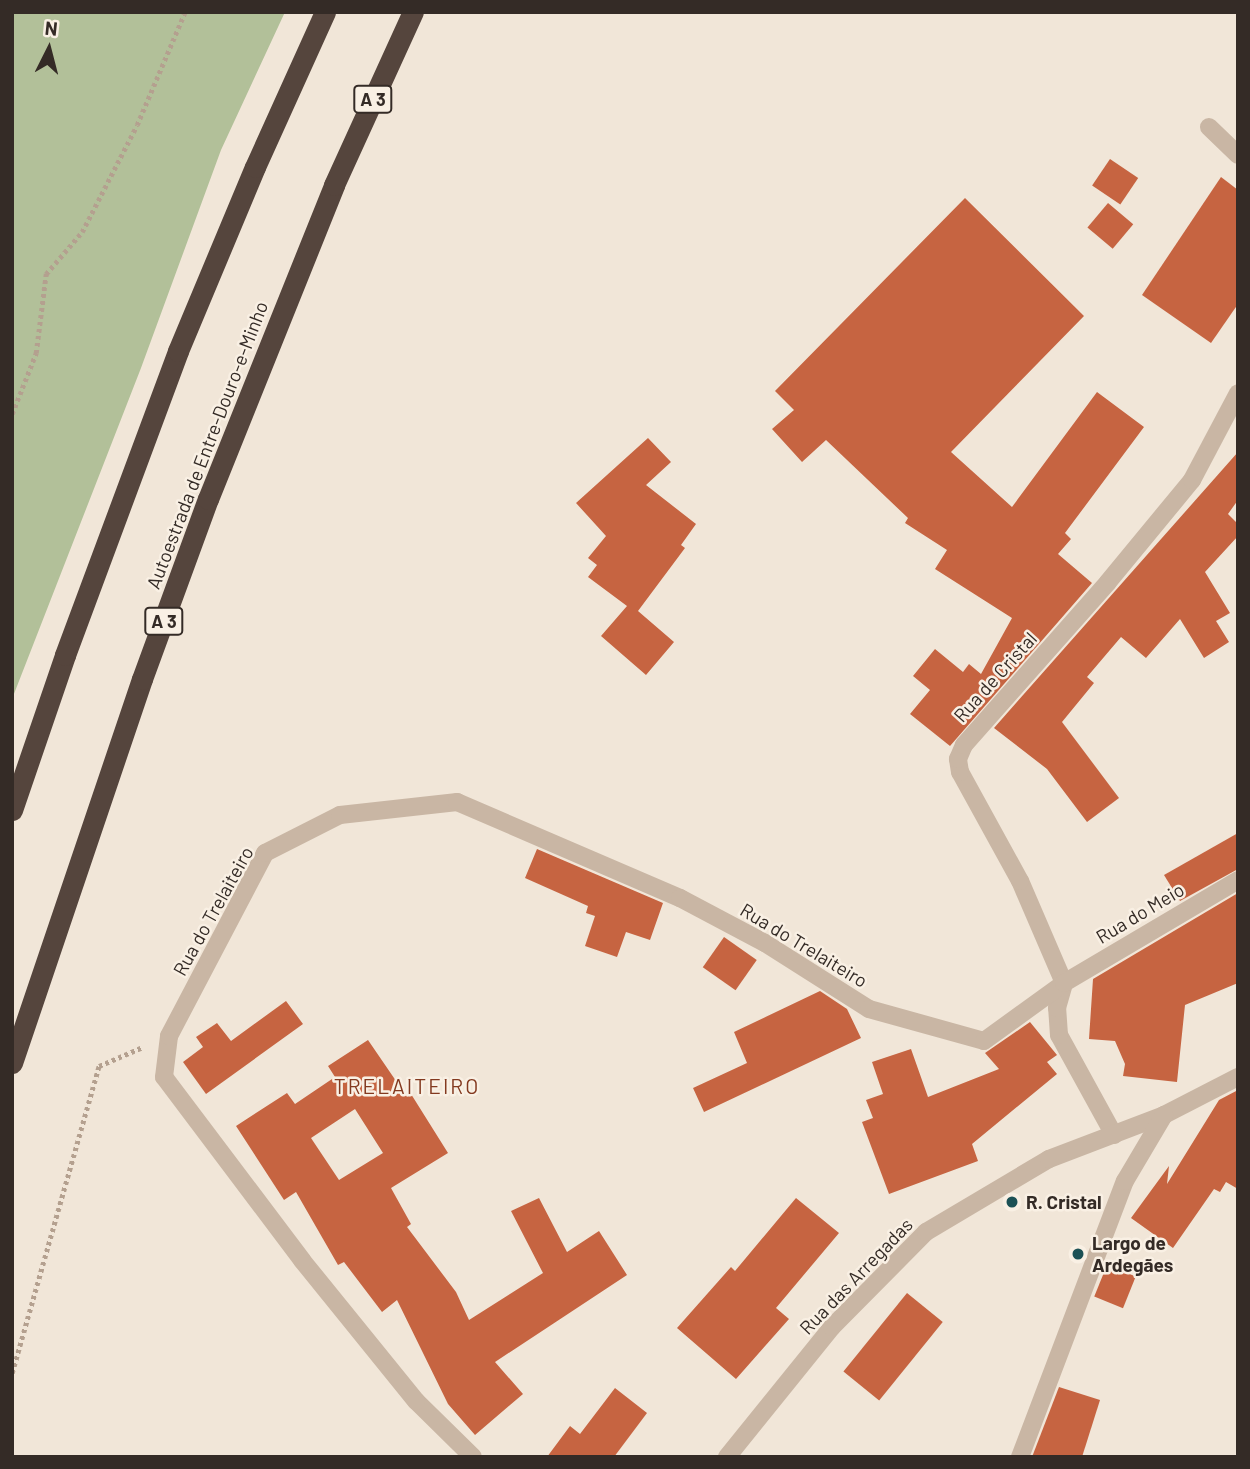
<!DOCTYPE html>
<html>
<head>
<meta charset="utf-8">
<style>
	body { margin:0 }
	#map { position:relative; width:1250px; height:1469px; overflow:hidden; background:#f1e6d8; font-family:Barlow,sans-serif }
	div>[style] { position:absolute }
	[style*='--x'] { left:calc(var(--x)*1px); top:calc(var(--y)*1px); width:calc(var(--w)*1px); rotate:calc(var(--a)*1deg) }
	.green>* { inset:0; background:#b2c099 }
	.building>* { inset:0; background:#c66441; transform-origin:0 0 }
	.path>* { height:4.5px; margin-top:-2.25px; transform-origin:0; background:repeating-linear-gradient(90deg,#b4a08f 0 3.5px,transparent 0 7px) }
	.minor>* { height:18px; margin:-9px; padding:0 9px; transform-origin:9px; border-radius:9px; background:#c9b6a4 }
	.highway>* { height:21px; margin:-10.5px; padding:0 10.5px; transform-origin:10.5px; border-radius:10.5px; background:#55453d }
	.dots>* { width:19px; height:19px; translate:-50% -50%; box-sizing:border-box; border:4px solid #f9f0e4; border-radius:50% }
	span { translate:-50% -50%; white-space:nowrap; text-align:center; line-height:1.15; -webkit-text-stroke:5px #f9f0e4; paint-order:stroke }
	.shield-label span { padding:2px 5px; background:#f9f0e4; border:2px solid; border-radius:5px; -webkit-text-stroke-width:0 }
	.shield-label { font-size:18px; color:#342b26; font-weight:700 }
	.street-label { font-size:19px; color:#342b26 }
	.poi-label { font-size:19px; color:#342b26; font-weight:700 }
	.left { translate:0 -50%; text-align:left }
	.neighbourhood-label { font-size:21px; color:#83391f; letter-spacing:2px }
	.frame { position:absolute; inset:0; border:14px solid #342b26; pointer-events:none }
	.north { position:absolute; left:14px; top:14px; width:70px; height:70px; -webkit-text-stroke:5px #f9f0e4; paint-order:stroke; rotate:6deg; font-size:19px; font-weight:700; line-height:28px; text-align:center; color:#342b26 }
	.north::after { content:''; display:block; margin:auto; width:24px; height:32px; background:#342b26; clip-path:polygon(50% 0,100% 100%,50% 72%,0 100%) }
</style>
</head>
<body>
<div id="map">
	<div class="green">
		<div style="clip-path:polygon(12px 12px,285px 12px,221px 150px,141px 368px,12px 699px)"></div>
	</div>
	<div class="building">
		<div style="left:1110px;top:159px;width:34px;height:32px;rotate:34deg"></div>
		<div style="clip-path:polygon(1221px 177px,1238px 190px,1238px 304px,1211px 343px,1142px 295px)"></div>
		<div style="clip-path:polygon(965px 198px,1084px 316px,951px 452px,1012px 507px,1097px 392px,1144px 427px,1065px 533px,1071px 539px,1058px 554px,1092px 583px,950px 746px,910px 714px,930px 690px,913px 676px,935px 649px,963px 672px,969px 664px,981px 674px,1012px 618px,935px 569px,947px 550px,905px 523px,908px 518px,826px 440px,802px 462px,772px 429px,794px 410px,775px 391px)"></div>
		<div style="left:1108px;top:203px;width:33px;height:32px;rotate:40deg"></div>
		<div style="clip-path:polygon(648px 438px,671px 462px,646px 485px,696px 524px,681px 545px,685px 548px,638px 611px,674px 642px,646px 675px,601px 636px,627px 606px,588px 577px,597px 565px,588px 558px,606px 536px,576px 503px)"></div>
		<div style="clip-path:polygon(1238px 452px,1238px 500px,1228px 514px,1238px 524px,1238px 536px,1205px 572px,1230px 613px,1216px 621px,1229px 642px,1204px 658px,1180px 619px,1146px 658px,1121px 637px,1087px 677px,1094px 683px,1062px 722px,1119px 798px,1087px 822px,1047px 769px,994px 728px)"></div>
		<div style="clip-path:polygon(1238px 833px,1238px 869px,1180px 901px,1164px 875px)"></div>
		<div style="clip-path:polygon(537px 849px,663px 903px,650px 940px,626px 932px,617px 957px,585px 946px,595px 916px,586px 913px,588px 906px,525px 878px)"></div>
		<div style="clip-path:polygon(1238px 893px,1238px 983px,1185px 1005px,1177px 1082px,1123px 1076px,1125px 1064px,1115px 1041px,1089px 1039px,1093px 979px)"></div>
		<div style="left:724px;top:937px;width:40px;height:37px;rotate:35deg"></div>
		<div style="clip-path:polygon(820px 991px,847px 1009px,861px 1038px,704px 1112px,693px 1088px,747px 1063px,734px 1032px)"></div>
		<div style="clip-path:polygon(286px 1001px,303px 1024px,206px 1094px,183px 1062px,203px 1047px,196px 1037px,217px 1023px,231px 1041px)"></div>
		<div style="clip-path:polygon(1030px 1022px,1057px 1055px,1047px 1062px,1057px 1074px,972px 1144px,978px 1161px,889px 1194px,862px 1122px,873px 1118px,866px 1100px,883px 1094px,872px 1062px,911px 1049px,928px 1097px,999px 1069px,985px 1053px)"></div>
		<div style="clip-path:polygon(evenodd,368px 1040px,407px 1097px,411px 1094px,448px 1153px,391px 1188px,411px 1224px,407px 1227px,456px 1292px,469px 1320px,543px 1273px,511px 1211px,539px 1198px,567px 1252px,599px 1231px,627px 1275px,495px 1362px,523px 1394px,475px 1435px,448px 1404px,397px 1300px,382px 1312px,344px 1262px,338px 1265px,296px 1192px,284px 1200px,236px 1126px,287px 1093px,295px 1104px,335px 1077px,328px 1066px,368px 1040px,355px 1109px,383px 1153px,339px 1180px,311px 1138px,355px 1109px)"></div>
		<div style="clip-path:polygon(1238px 1090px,1238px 1189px,1226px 1182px,1220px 1192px,1214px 1189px,1173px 1248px,1131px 1218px,1169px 1166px,1167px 1184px,1219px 1100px)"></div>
		<div style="clip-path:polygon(796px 1198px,839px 1233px,776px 1308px,789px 1319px,736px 1379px,677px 1328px,731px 1267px,735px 1271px)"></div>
		<div style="left:1107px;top:1265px;width:31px;height:34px;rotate:22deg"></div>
		<div style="left:907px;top:1293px;width:46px;height:101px;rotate:39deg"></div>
		<div style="clip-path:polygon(1059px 1387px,1100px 1400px,1082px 1457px,1032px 1457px)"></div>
		<div style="clip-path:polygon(615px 1388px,647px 1413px,614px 1457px,547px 1457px,570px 1426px,580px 1434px)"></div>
	</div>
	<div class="path">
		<div style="--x:12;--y:414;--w:66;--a:-68.5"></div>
		<div style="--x:36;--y:353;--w:80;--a:-82.8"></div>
		<div style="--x:46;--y:274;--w:55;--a:-49.4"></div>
		<div style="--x:82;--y:232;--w:120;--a:-62.8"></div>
		<div style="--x:137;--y:125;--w:123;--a:-67"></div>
		<div style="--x:12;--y:1373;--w:319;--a:-74.2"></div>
		<div style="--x:99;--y:1066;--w:48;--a:-23.4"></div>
	</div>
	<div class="minor">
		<div style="--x:1209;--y:127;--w:40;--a:44"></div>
		<div style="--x:1114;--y:1135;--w:114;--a:-118.8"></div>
		<div style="--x:1059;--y:1035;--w:27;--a:-94"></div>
		<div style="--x:1057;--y:1008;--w:26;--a:-74"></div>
		<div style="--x:1064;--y:983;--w:111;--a:-113.3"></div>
		<div style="--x:1020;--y:881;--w:124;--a:-118.8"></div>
		<div style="--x:960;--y:772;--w:13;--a:-99"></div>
		<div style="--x:958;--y:759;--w:15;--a:-67"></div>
		<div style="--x:964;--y:745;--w:217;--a:-48.5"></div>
		<div style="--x:1108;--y:582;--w:132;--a:-50.5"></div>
		<div style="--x:1192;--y:480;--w:98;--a:-62.1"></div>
		<div style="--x:473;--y:1457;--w:80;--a:-135.5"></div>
		<div style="--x:416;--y:1401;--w:181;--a:-129"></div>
		<div style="--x:302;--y:1260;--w:229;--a:-127"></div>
		<div style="--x:164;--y:1077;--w:41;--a:-83"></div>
		<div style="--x:169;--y:1036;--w:207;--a:-62.3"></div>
		<div style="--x:265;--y:853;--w:84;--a:-26.9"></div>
		<div style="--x:340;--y:815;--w:118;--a:-6.3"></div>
		<div style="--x:457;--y:802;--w:243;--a:23.3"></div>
		<div style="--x:680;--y:898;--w:96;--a:27.9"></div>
		<div style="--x:765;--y:943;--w:123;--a:32.4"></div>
		<div style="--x:869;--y:1009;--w:119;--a:15.5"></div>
		<div style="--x:984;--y:1041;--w:99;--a:-35.9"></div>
		<div style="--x:1064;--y:983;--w:202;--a:-30.6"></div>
		<div style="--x:727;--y:1457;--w:167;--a:-51.1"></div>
		<div style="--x:832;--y:1327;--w:134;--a:-45.3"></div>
		<div style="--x:926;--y:1232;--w:143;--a:-30.7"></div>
		<div style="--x:1049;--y:1159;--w:123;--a:-20.9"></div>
		<div style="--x:1164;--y:1115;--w:83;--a:-27.2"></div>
		<div style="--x:1020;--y:1457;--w:295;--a:-69.2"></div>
		<div style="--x:1125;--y:1181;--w:77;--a:-59.4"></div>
	</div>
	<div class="highway">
		<div style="--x:12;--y:810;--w:164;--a:-71.1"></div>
		<div style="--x:65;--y:655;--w:324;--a:-69.6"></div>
		<div style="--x:178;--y:351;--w:199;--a:-67.3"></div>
		<div style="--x:255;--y:167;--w:170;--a:-65.7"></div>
		<div style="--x:12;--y:1063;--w:405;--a:-71.3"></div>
		<div style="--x:142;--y:679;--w:192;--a:-69.9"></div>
		<div style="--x:208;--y:499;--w:338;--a:-68.1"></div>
		<div style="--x:334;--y:185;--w:190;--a:-65.5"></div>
	</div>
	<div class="dots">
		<div style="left:1012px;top:1202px;background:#1c5155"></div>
		<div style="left:1078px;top:1254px;background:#1c5155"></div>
	</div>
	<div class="shield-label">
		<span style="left:373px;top:99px">A 3</span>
		<span style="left:164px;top:621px">A 3</span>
	</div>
	<div class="street-label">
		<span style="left:207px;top:445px;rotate:-69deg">Autoestrada de Entre-Douro-e-Minho</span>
		<span style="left:995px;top:677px;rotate:-48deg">Rua de Cristal</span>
		<span style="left:213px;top:911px;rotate:-61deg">Rua do Trelaiteiro</span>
		<span style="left:1140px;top:913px;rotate:-31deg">Rua do Meio</span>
		<span style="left:804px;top:945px;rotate:31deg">Rua do Trelaiteiro</span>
		<span style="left:856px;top:1276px;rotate:-46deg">Rua das Arregadas</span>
	</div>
	<div class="poi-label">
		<span class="left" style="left:1026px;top:1202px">R. Cristal</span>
		<span class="left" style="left:1092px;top:1254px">Largo de<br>Ardegães</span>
	</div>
	<div class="neighbourhood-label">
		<span style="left:407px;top:1086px">TRELAITEIRO</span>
	</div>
	<div class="frame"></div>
	<div class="north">N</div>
</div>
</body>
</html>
